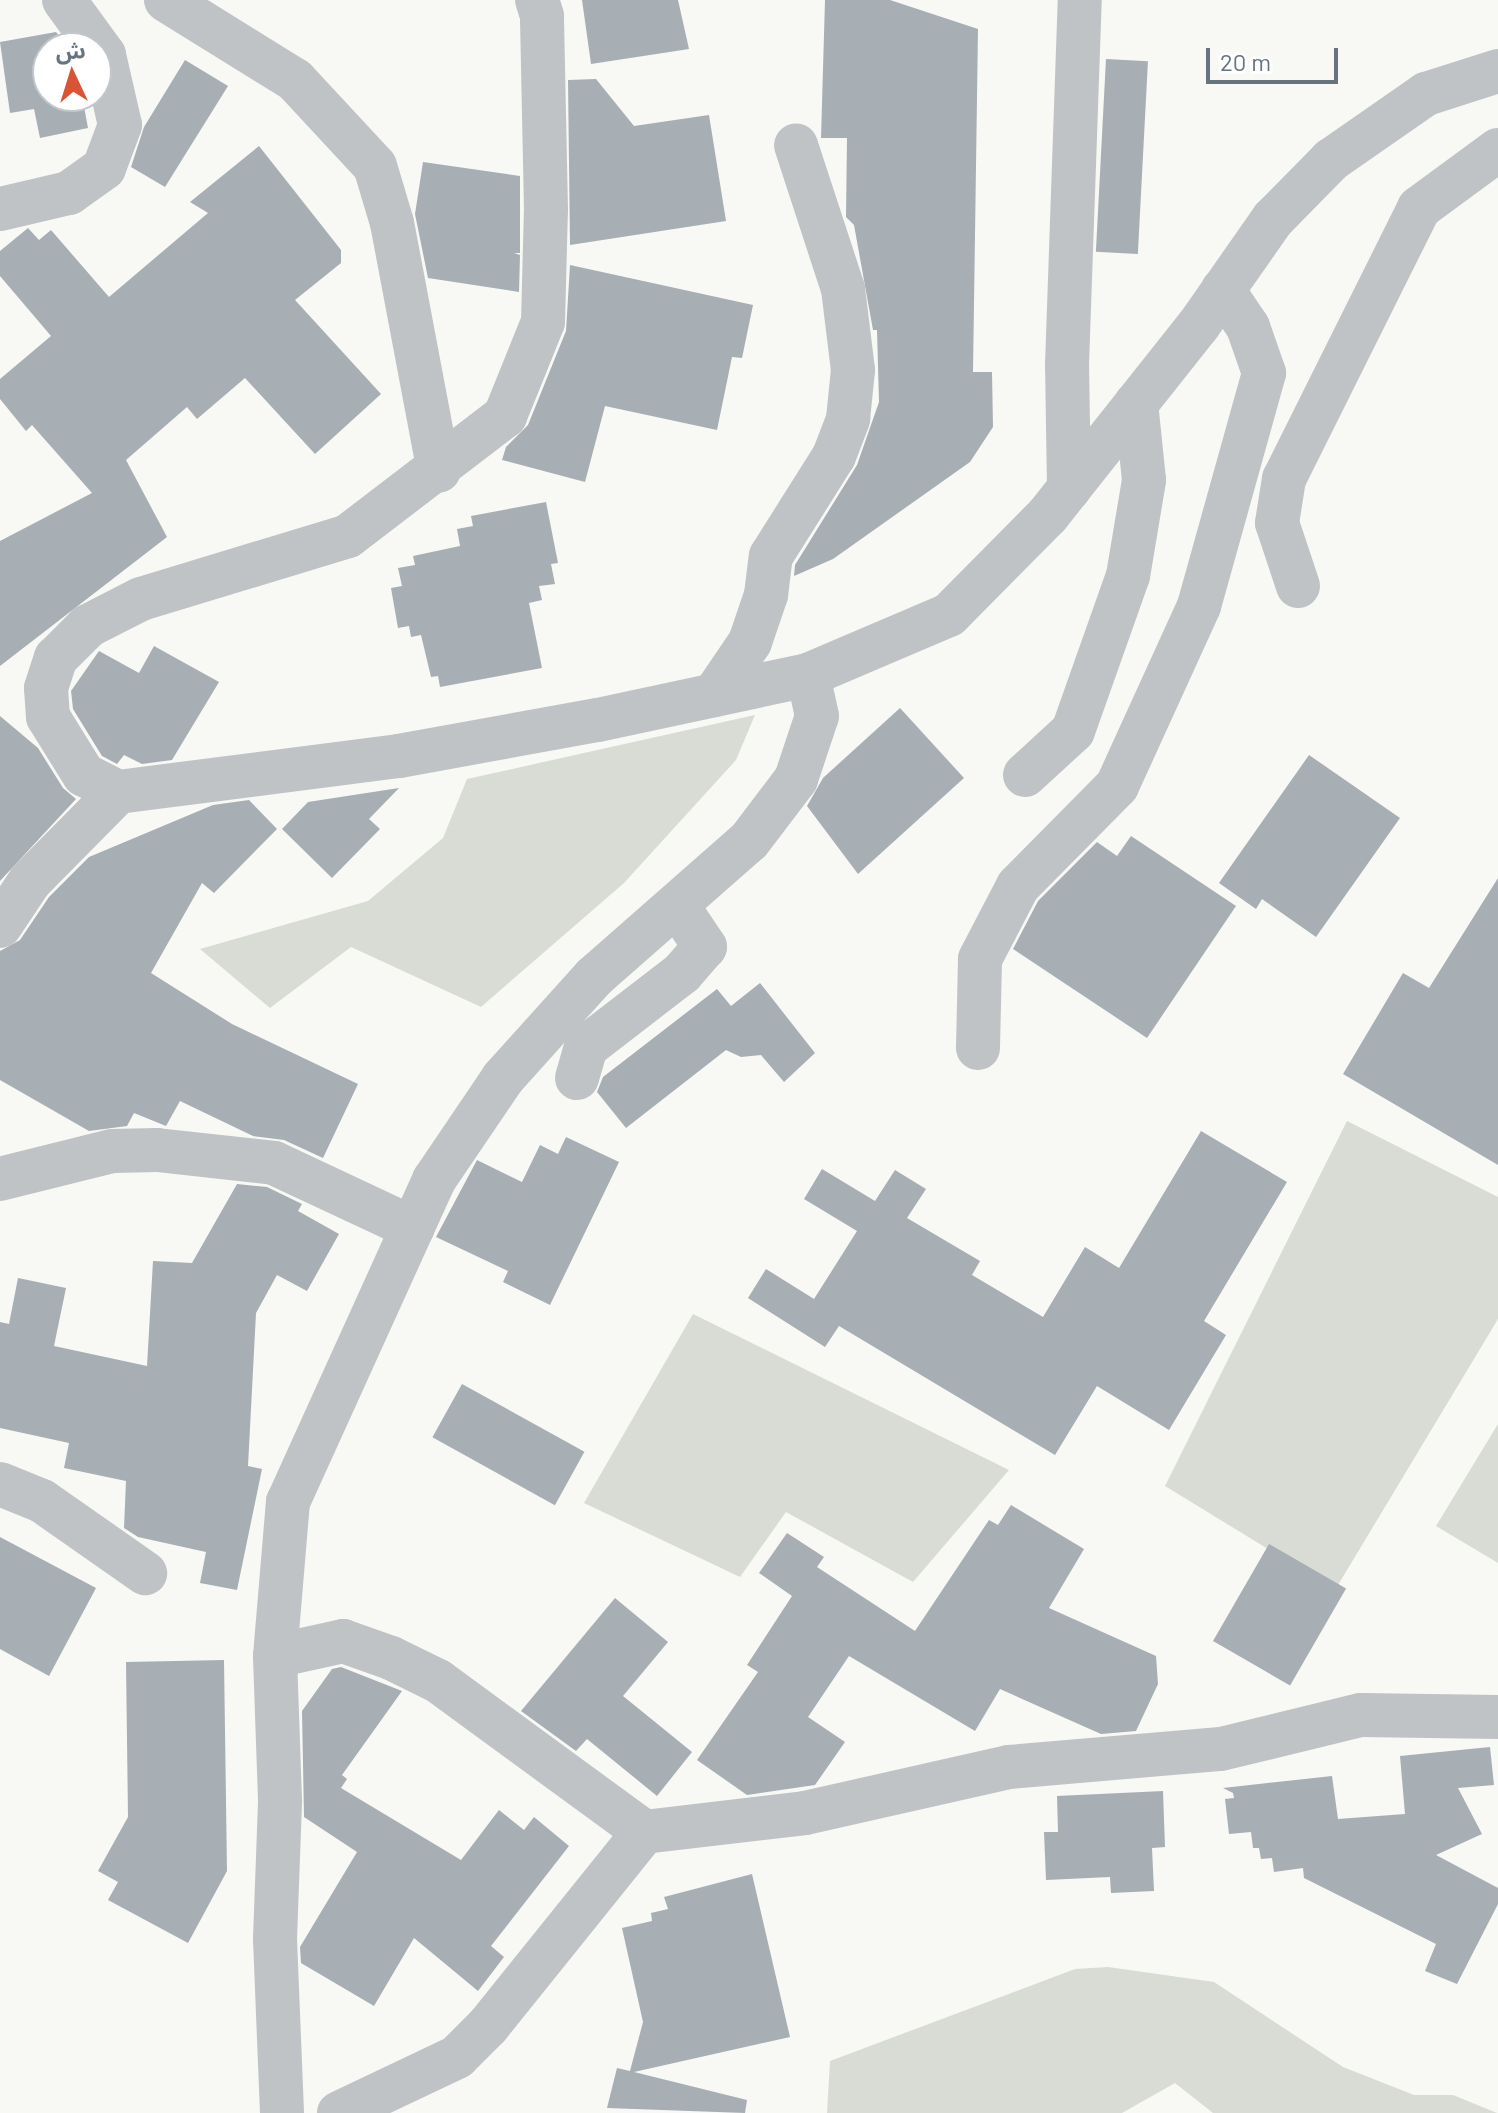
<!DOCTYPE html>
<html>
<head>
<meta charset="utf-8">
<style>
	body { margin:0 }
	#map { position:relative; width:1498px; height:2113px; overflow:hidden; background:#f8f8f5; font-family:Barlow,"Noto Sans Arabic",sans-serif }
	div>[style] { position:absolute }
	[style*='--x'] { left:calc(var(--x)*1px); top:calc(var(--y)*1px); width:calc(var(--w)*1px); rotate:calc(var(--a)*1deg) }
	.green>* { inset:0; background:#d8dcd5 }
	.building>* { inset:0; background:#a7aeb4; transform-origin:0 0 }
	.minor>* { height:44px; margin:-22px; padding:0 22px; transform-origin:22px; border-radius:22px; background:#bfc3c6 }
	span { translate:-50% -50%; white-space:nowrap; text-align:center; line-height:1.15; -webkit-text-stroke:8px #fff; paint-order:stroke }
	.north { position:absolute; left:32px; top:32px; width:80px; height:80px; box-sizing:border-box; background:#fff; border:2px solid #c1c7cb; border-radius:50%; rotate:356deg; font-size:22px; font-weight:700; line-height:32px; text-align:center; color:#65747e }
	.north::after { content:''; display:block; margin:auto; width:28px; height:36px; background:#d85435; clip-path:polygon(50% 0,100% 100%,50% 72%,0 100%) }
	.scale { position:absolute; left:1206px; top:48px; width:132px; height:36px; box-sizing:border-box; border:4px solid #65747e; border-top:0; padding-left:10px; font-size:24px; line-height:28px; white-space:nowrap; color:#65747e; -webkit-text-stroke:6px #fff; paint-order:stroke }
</style>
</head>
<body>
<div id="map">
	<div class="green">
		<div style="clip-path:polygon(755px 715px,736px 760px,624px 883px,481px 1007px,351px 947px,270px 1008px,200px 949px,368px 901px,443px 838px,467px 779px)"></div>
		<div style="clip-path:polygon(1347px 1121px,1498px 1197px,1498px 1319px,1335px 1590px,1165px 1486px)"></div>
		<div style="clip-path:polygon(693px 1314px,1009px 1470px,913px 1582px,786px 1512px,740px 1577px,584px 1503px)"></div>
		<div style="clip-path:polygon(1498px 1424px,1498px 1563px,1436px 1526px)"></div>
		<div style="clip-path:polygon(1108px 1967px,1214px 1982px,1343px 2067px,1414px 2095px,1453px 2095px,1497px 2113px,1213px 2113px,1175px 2083px,1122px 2113px,827px 2113px,830px 2061px,1075px 1969px)"></div>
	</div>
	<div class="building">
		<div style="clip-path:polygon(582px 0,678px 0,689px 49px,591px 64px)"></div>
		<div style="clip-path:polygon(825px 0,890px 0,978px 29px,973px 372px,992px 372px,993px 427px,970px 462px,833px 559px,794px 576px,795px 565px,857px 465px,879px 402px,877px 330px,873px 330px,854px 225px,846px 217px,847px 138px,821px 138px)"></div>
		<div style="clip-path:polygon(56px 32px,68px 48px,48px 48px,48px 96px,82px 96px,88px 128px,40px 138px,34px 109px,10px 113px,0 42px)"></div>
		<div style="left:1106px;top:59px;width:42px;height:193px;rotate:3deg"></div>
		<div style="clip-path:polygon(185px 60px,228px 86px,165px 187px,131px 167px,144px 127px)"></div>
		<div style="clip-path:polygon(596px 79px,634px 126px,709px 115px,726px 221px,570px 245px,568px 80px)"></div>
		<div style="clip-path:polygon(259px 146px,341px 250px,341px 263px,295px 300px,381px 394px,315px 454px,245px 378px,197px 419px,187px 407px,126px 460px,167px 537px,0 666px,0 541px,92px 493px,32px 425px,26px 431px,0 399px,0 379px,51px 336px,0 276px,0 251px,28px 228px,39px 240px,51px 230px,109px 297px,208px 213px,190px 202px)"></div>
		<div style="clip-path:polygon(423px 162px,520px 176px,520px 253px,514px 253px,520px 255px,519px 292px,428px 278px,415px 214px)"></div>
		<div style="clip-path:polygon(570px 265px,753px 305px,742px 358px,732px 357px,717px 430px,605px 406px,585px 482px,502px 460px,506px 447px,528px 425px,566px 331px)"></div>
		<div style="clip-path:polygon(546px 502px,558px 563px,551px 564px,555px 584px,539px 586px,542px 600px,529px 603px,542px 668px,440px 687px,438px 676px,431px 677px,421px 635px,411px 637px,409px 626px,398px 628px,391px 588px,402px 586px,398px 568px,415px 565px,413px 556px,460px 546px,457px 529px,473px 526px,471px 516px)"></div>
		<div style="clip-path:polygon(154px 646px,219px 682px,172px 760px,142px 764px,124px 755px,117px 764px,102px 756px,73px 709px,71px 691px,99px 651px,139px 673px)"></div>
		<div style="clip-path:polygon(900px 708px,964px 778px,858px 874px,807px 806px,823px 778px)"></div>
		<div style="clip-path:polygon(0 716px,38px 748px,63px 788px,76px 799px,0 881px)"></div>
		<div style="clip-path:polygon(1309px 755px,1400px 818px,1316px 937px,1262px 899px,1256px 909px,1219px 883px)"></div>
		<div style="clip-path:polygon(399px 788px,369px 819px,380px 829px,332px 878px,282px 829px,308px 802px)"></div>
		<div style="clip-path:polygon(249px 800px,277px 829px,214px 893px,202px 883px,151px 973px,232px 1024px,358px 1084px,323px 1158px,284px 1140px,253px 1136px,180px 1101px,166px 1126px,134px 1113px,127px 1126px,89px 1131px,0 1080px,0 951px,20px 940px,49px 897px,89px 857px,213px 805px)"></div>
		<div style="clip-path:polygon(1131px 836px,1236px 906px,1147px 1038px,1013px 949px,1038px 901px,1097px 842px,1117px 856px)"></div>
		<div style="clip-path:polygon(1498px 878px,1498px 1165px,1343px 1074px,1403px 973px,1429px 988px)"></div>
		<div style="clip-path:polygon(760px 983px,815px 1053px,784px 1082px,761px 1055px,741px 1057px,726px 1050px,626px 1128px,597px 1092px,603px 1077px,717px 989px,731px 1006px)"></div>
		<div style="clip-path:polygon(1201px 1131px,1287px 1182px,1204px 1321px,1226px 1335px,1169px 1430px,1097px 1386px,1055px 1455px,839px 1326px,825px 1347px,748px 1298px,766px 1269px,814px 1299px,857px 1231px,804px 1199px,822px 1169px,875px 1201px,895px 1170px,926px 1189px,907px 1218px,980px 1261px,972px 1275px,1043px 1317px,1085px 1247px,1119px 1268px)"></div>
		<div style="clip-path:polygon(566px 1137px,619px 1162px,550px 1305px,503px 1282px,508px 1271px,436px 1237px,477px 1160px,522px 1182px,540px 1145px,558px 1154px)"></div>
		<div style="clip-path:polygon(237px 1184px,267px 1187px,302px 1204px,298px 1211px,339px 1234px,307px 1291px,277px 1275px,256px 1313px,248px 1466px,262px 1469px,237px 1590px,200px 1583px,206px 1552px,138px 1537px,124px 1528px,126px 1481px,64px 1468px,69px 1443px,0 1428px,0 1322px,9px 1324px,18px 1278px,66px 1288px,54px 1346px,147px 1366px,153px 1261px,192px 1263px)"></div>
		<div style="left:462px;top:1384px;width:140px;height:61px;rotate:29deg"></div>
		<div style="clip-path:polygon(1011px 1505px,1084px 1549px,1049px 1608px,1156px 1656px,1158px 1684px,1136px 1731px,1101px 1734px,1000px 1689px,975px 1731px,849px 1656px,808px 1717px,845px 1742px,815px 1785px,747px 1795px,697px 1760px,758px 1672px,747px 1665px,792px 1596px,759px 1573px,787px 1533px,824px 1557px,817px 1567px,915px 1631px,989px 1520px,998px 1525px)"></div>
		<div style="clip-path:polygon(0 1537px,96px 1588px,49px 1676px,0 1649px)"></div>
		<div style="left:1269px;top:1544px;width:89px;height:112px;rotate:30deg"></div>
		<div style="clip-path:polygon(615px 1598px,668px 1642px,623px 1696px,692px 1752px,657px 1796px,587px 1739px,576px 1751px,521px 1711px)"></div>
		<div style="clip-path:polygon(224px 1660px,227px 1871px,188px 1943px,108px 1900px,118px 1882px,98px 1871px,128px 1817px,126px 1662px)"></div>
		<div style="clip-path:polygon(341px 1667px,402px 1691px,342px 1775px,347px 1779px,341px 1788px,461px 1860px,499px 1810px,524px 1830px,534px 1817px,569px 1846px,491px 1946px,504px 1957px,478px 1991px,414px 1938px,374px 2006px,301px 1963px,300px 1947px,357px 1852px,304px 1817px,302px 1711px,332px 1669px)"></div>
		<div style="clip-path:polygon(1490px 1747px,1494px 1785px,1458px 1788px,1482px 1834px,1436px 1855px,1498px 1888px,1498px 1904px,1457px 1984px,1425px 1971px,1436px 1944px,1304px 1878px,1303px 1868px,1274px 1872px,1272px 1858px,1261px 1859px,1259px 1848px,1253px 1848px,1251px 1832px,1229px 1834px,1225px 1799px,1234px 1798px,1233px 1793px,1223px 1788px,1332px 1776px,1338px 1819px,1405px 1814px,1400px 1756px)"></div>
		<div style="clip-path:polygon(1163px 1791px,1165px 1847px,1152px 1848px,1154px 1891px,1111px 1893px,1110px 1877px,1046px 1880px,1044px 1832px,1058px 1832px,1057px 1796px)"></div>
		<div style="clip-path:polygon(752px 1874px,790px 2037px,634px 2072px,747px 2100px,745px 2113px,607px 2108px,617px 2068px,630px 2071px,643px 2022px,622px 1928px,652px 1921px,651px 1913px,668px 1909px,664px 1897px)"></div>
	</div>
	<div class="minor">
		<div style="--x:166;--y:0;--w:152;--a:31.8"></div>
		<div style="--x:295;--y:80;--w:117;--a:47.1"></div>
		<div style="--x:375;--y:166;--w:59;--a:73.4"></div>
		<div style="--x:392;--y:223;--w:252;--a:79.3"></div>
		<div style="--x:0;--y:209;--w:71;--a:-13.1"></div>
		<div style="--x:69;--y:193;--w:43;--a:-35.5"></div>
		<div style="--x:104;--y:168;--w:46;--a:-69.6"></div>
		<div style="--x:120;--y:125;--w:72;--a:-102.9"></div>
		<div style="--x:104;--y:55;--w:68;--a:-126"></div>
		<div style="--x:1069;--y:489;--w:124;--a:-90.9"></div>
		<div style="--x:1067;--y:365;--w:365;--a:-88"></div>
		<div style="--x:1298;--y:586;--w:66;--a:-108.4"></div>
		<div style="--x:1277;--y:523;--w:45;--a:-81"></div>
		<div style="--x:1284;--y:479;--w:303;--a:-63.5"></div>
		<div style="--x:1419;--y:208;--w:98;--a:-36.3"></div>
		<div style="--x:714;--y:695;--w:64;--a:-55.8"></div>
		<div style="--x:750;--y:642;--w:50;--a:-71.2"></div>
		<div style="--x:766;--y:595;--w:39;--a:-83"></div>
		<div style="--x:771;--y:556;--w:118;--a:-57.8"></div>
		<div style="--x:834;--y:456;--w:40;--a:-69"></div>
		<div style="--x:848;--y:419;--w:49;--a:-84.2"></div>
		<div style="--x:853;--y:370;--w:82;--a:-97"></div>
		<div style="--x:843;--y:289;--w:151;--a:-108.1"></div>
		<div style="--x:1025;--y:775;--w:65;--a:-42.5"></div>
		<div style="--x:1073;--y:731;--w:164;--a:-70.5"></div>
		<div style="--x:1128;--y:576;--w:97;--a:-80.5"></div>
		<div style="--x:1144;--y:480;--w:77;--a:-95.9"></div>
		<div style="--x:118;--y:792;--w:38;--a:-153"></div>
		<div style="--x:84;--y:775;--w:68;--a:-121.8"></div>
		<div style="--x:48;--y:717;--w:29;--a:-94"></div>
		<div style="--x:46;--y:688;--w:32;--a:-72"></div>
		<div style="--x:56;--y:658;--w:45;--a:-45"></div>
		<div style="--x:88;--y:626;--w:59;--a:-27"></div>
		<div style="--x:141;--y:599;--w:216;--a:-16.9"></div>
		<div style="--x:348;--y:536;--w:198;--a:-37.4"></div>
		<div style="--x:505;--y:416;--w:101;--a:-68"></div>
		<div style="--x:543;--y:322;--w:112;--a:-88.5"></div>
		<div style="--x:546;--y:210;--w:194;--a:-91.2"></div>
		<div style="--x:542;--y:16;--w:17;--a:-107"></div>
		<div style="--x:0;--y:926;--w:54;--a:-56.3"></div>
		<div style="--x:30;--y:881;--w:125;--a:-45.3"></div>
		<div style="--x:118;--y:792;--w:283;--a:-7.3"></div>
		<div style="--x:399;--y:756;--w:202;--a:-10.3"></div>
		<div style="--x:598;--y:720;--w:215;--a:-12.1"></div>
		<div style="--x:808;--y:675;--w:153;--a:-23.1"></div>
		<div style="--x:949;--y:615;--w:141;--a:-45.3"></div>
		<div style="--x:1048;--y:515;--w:241;--a:-51.6"></div>
		<div style="--x:1198;--y:326;--w:131;--a:-55"></div>
		<div style="--x:1273;--y:219;--w:83;--a:-45.5"></div>
		<div style="--x:1331;--y:160;--w:116;--a:-34.8"></div>
		<div style="--x:1426;--y:94;--w:76;--a:-17.7"></div>
		<div style="--x:978;--y:1048;--w:89;--a:-88.7"></div>
		<div style="--x:980;--y:959;--w:82;--a:-62.5"></div>
		<div style="--x:1018;--y:886;--w:141;--a:-45.3"></div>
		<div style="--x:1117;--y:786;--w:198;--a:-65.5"></div>
		<div style="--x:1199;--y:606;--w:242;--a:-74.4"></div>
		<div style="--x:1264;--y:373;--w:49;--a:-109.2"></div>
		<div style="--x:1248;--y:327;--w:45;--a:-124"></div>
		<div style="--x:577;--y:1078;--w:32;--a:-74"></div>
		<div style="--x:586;--y:1047;--w:121;--a:-37.6"></div>
		<div style="--x:682;--y:973;--w:35;--a:-49"></div>
		<div style="--x:705;--y:947;--w:50;--a:-123.7"></div>
		<div style="--x:0;--y:1179;--w:115;--a:-14"></div>
		<div style="--x:112;--y:1151;--w:45;--a:-1.3"></div>
		<div style="--x:157;--y:1150;--w:118;--a:6.3"></div>
		<div style="--x:274;--y:1163;--w:153;--a:25.1"></div>
		<div style="--x:0;--y:1484;--w:45;--a:22"></div>
		<div style="--x:42;--y:1501;--w:126;--a:35"></div>
		<div style="--x:275;--y:1656;--w:70;--a:-12.4"></div>
		<div style="--x:343;--y:1641;--w:51;--a:19.5"></div>
		<div style="--x:391;--y:1658;--w:52;--a:26.1"></div>
		<div style="--x:438;--y:1681;--w:255;--a:36.2"></div>
		<div style="--x:282;--y:2113;--w:174;--a:-92.3"></div>
		<div style="--x:275;--y:1939;--w:139;--a:-87.9"></div>
		<div style="--x:280;--y:1800;--w:144;--a:-92"></div>
		<div style="--x:275;--y:1656;--w:155;--a:-85.2"></div>
		<div style="--x:288;--y:1502;--w:354;--a:-65.6"></div>
		<div style="--x:434;--y:1180;--w:123;--a:-55.9"></div>
		<div style="--x:503;--y:1078;--w:136;--a:-48"></div>
		<div style="--x:594;--y:977;--w:206;--a:-41.3"></div>
		<div style="--x:749;--y:841;--w:78;--a:-52.8"></div>
		<div style="--x:796;--y:779;--w:66;--a:-71.6"></div>
		<div style="--x:817;--y:716;--w:42;--a:-102.4"></div>
		<div style="--x:339;--y:2113;--w:131;--a:-25.4"></div>
		<div style="--x:457;--y:2057;--w:44;--a:-45"></div>
		<div style="--x:488;--y:2026;--w:249;--a:-51.2"></div>
		<div style="--x:644;--y:1832;--w:162;--a:-6.7"></div>
		<div style="--x:805;--y:1813;--w:209;--a:-12.7"></div>
		<div style="--x:1009;--y:1767;--w:213;--a:-4.9"></div>
		<div style="--x:1221;--y:1749;--w:144;--a:-13.7"></div>
		<div style="--x:1361;--y:1715;--w:137;--a:0.8"></div>
	</div>
	<div class="north">ش</div>
	<div class="scale">20 m</div>
</div>
</body>
</html>
